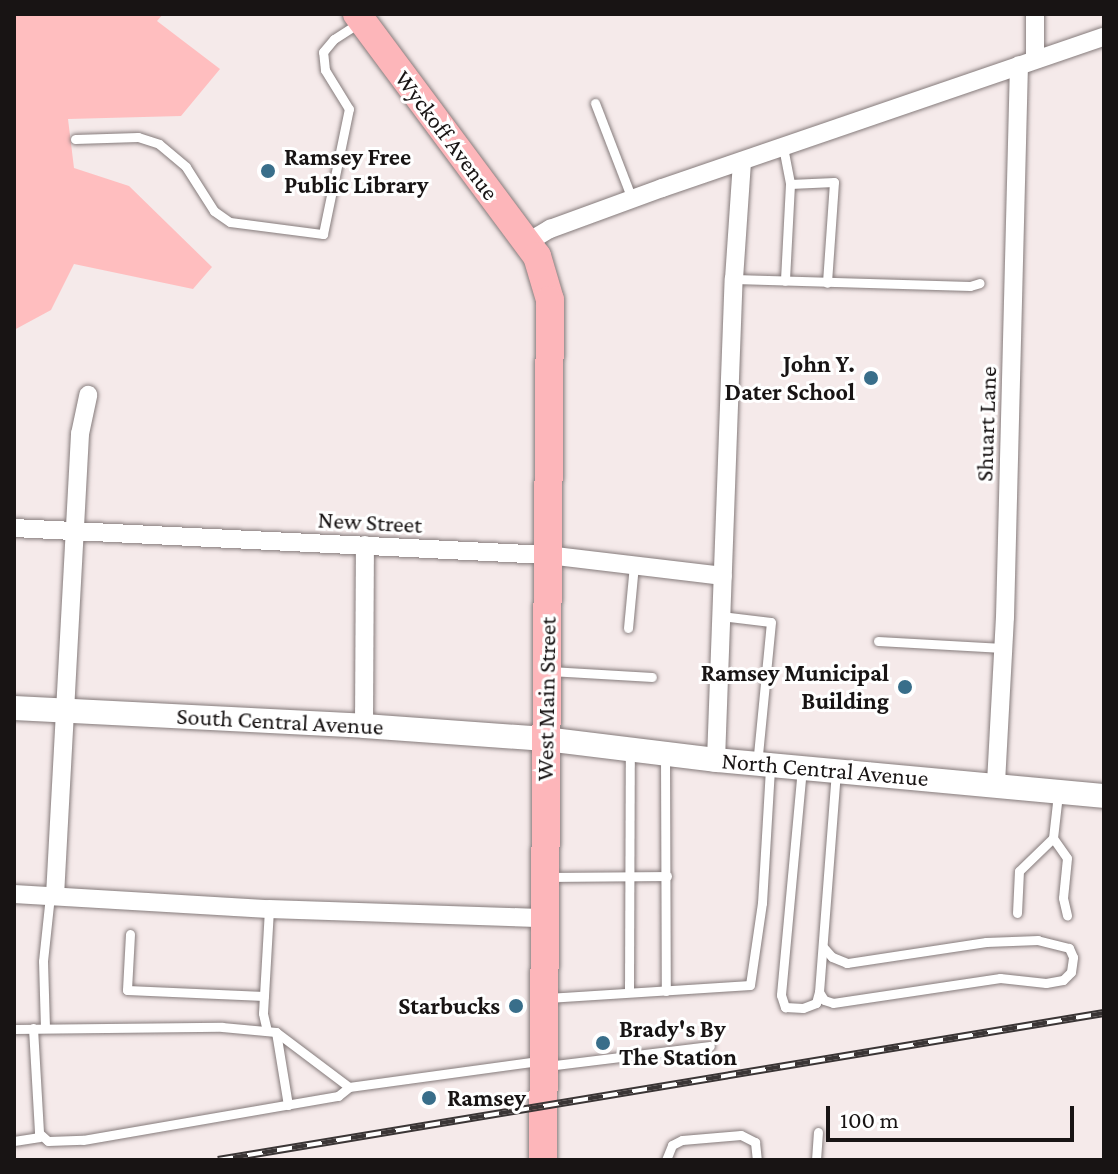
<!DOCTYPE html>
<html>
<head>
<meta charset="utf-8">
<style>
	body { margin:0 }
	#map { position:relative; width:1118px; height:1174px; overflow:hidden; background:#f5eaea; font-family:"Crimson Pro",serif }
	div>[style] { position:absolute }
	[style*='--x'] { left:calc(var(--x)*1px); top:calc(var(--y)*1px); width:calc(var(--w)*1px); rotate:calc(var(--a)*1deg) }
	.green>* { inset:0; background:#ffbebf }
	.roads { filter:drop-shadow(0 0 2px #857b7b) drop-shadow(0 0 2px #857b7b) }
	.lane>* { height:9px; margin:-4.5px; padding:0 4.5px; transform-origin:4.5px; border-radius:4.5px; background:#fff }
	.street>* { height:18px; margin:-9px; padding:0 9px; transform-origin:9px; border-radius:9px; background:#fff }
	.secondary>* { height:24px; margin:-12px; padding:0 12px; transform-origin:12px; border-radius:12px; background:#fff }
	.primary>* { height:28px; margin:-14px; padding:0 14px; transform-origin:14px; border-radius:14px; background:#fdb6ba }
	.rail>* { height:8px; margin-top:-4px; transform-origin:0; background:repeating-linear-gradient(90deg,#fff 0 15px,#3a3535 0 30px); box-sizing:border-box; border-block:2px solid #3a3535 }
	.dots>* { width:22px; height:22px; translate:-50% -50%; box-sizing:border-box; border:4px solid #fff; border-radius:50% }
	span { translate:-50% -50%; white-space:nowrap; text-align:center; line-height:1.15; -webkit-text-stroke:6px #fff; paint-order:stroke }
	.street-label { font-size:24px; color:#181414 }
	.poi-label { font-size:24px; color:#181414; font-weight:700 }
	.left { translate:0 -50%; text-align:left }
	.right { translate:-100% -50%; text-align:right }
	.frame { position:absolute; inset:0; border:16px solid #181414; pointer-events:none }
	.scale { position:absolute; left:826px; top:1106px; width:248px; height:36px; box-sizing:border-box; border:4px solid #181414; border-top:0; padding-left:10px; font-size:24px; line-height:28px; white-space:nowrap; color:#181414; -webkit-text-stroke:6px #fff; paint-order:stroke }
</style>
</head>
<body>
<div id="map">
	<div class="green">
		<div style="clip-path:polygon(14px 14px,163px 14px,157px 21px,220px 69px,181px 116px,68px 119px,74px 168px,129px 186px,212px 267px,193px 289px,74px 264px,51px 310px,14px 330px)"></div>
	</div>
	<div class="roads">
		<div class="lane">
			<div style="--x:595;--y:103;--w:103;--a:68.9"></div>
			<div style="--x:75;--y:139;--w:63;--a:-1.8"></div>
			<div style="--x:138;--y:137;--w:22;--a:18"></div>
			<div style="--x:159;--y:144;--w:35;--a:40"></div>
			<div style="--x:186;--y:167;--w:52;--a:57.5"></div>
			<div style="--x:214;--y:211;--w:19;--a:35"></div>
			<div style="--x:230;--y:222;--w:94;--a:7.4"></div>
			<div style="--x:323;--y:234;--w:128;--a:-78.3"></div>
			<div style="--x:349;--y:109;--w:46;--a:-121.6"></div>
			<div style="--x:325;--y:70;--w:18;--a:-96"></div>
			<div style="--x:323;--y:52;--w:17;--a:-50"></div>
			<div style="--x:334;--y:39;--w:30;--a:-33"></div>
			<div style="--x:783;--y:147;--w:38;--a:79"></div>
			<div style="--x:790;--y:184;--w:97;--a:93"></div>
			<div style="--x:790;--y:184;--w:44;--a:-2.6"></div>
			<div style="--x:834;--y:182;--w:101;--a:94"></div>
			<div style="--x:734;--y:279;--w:236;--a:1.7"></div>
			<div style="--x:970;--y:286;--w:10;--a:-17"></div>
			<div style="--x:721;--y:616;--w:50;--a:6.8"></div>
			<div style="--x:771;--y:622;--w:143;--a:95.6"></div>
			<div style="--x:628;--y:628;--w:63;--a:-84.6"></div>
			<div style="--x:878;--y:641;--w:125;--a:3.2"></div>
			<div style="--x:550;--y:671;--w:102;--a:3.4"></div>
			<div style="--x:665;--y:755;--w:236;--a:89.8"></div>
			<div style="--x:802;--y:768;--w:228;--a:95.3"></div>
			<div style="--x:781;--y:995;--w:13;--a:72"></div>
			<div style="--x:785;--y:1007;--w:18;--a:3"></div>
			<div style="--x:803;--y:1008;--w:14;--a:-21"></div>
			<div style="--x:816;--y:1003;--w:11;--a:-75"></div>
			<div style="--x:819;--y:992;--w:221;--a:-85.6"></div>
			<div style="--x:1058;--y:794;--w:44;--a:96.5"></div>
			<div style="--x:1053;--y:838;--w:24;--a:55"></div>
			<div style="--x:1067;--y:858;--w:40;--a:95.7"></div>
			<div style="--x:1063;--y:898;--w:18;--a:77"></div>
			<div style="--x:550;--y:877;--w:117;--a:-0.5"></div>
			<div style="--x:1017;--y:913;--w:42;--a:-87.3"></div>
			<div style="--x:1019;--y:871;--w:47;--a:-44.1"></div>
			<div style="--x:130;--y:934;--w:56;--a:93.1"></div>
			<div style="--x:127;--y:990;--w:137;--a:2.5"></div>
			<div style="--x:629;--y:991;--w:241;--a:-89.8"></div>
			<div style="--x:819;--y:992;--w:9;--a:58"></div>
			<div style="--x:824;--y:1000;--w:9;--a:18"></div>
			<div style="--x:833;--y:1003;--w:169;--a:-8.5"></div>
			<div style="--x:1000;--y:978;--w:46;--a:6.2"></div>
			<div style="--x:1046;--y:983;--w:17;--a:-10"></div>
			<div style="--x:1063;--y:980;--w:11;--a:-45"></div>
			<div style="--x:1071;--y:972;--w:15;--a:-82"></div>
			<div style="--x:1073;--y:957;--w:10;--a:-114"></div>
			<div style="--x:1069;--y:948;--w:32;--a:-166"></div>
			<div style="--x:1038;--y:940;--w:52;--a:177.8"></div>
			<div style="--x:986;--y:942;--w:141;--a:171.4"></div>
			<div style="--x:847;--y:963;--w:16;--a:-158"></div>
			<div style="--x:832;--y:957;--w:13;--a:-132"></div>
			<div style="--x:548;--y:998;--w:202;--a:-3.7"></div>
			<div style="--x:750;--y:985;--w:83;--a:-81.7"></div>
			<div style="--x:762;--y:903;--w:135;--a:-86.6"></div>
			<div style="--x:33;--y:1028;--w:105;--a:86.7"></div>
			<div style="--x:39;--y:1133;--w:12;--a:42"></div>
			<div style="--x:48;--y:1141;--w:35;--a:-2"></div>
			<div style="--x:83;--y:1140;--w:259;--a:-9.8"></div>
			<div style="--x:338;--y:1096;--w:14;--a:-39"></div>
			<div style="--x:45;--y:1028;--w:67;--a:-91.7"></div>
			<div style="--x:43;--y:961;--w:65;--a:-83.9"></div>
			<div style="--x:14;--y:1029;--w:208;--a:-0.6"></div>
			<div style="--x:222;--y:1027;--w:54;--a:5.3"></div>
			<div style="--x:276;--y:1032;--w:91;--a:37"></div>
			<div style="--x:349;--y:1087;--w:193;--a:-7.8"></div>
			<div style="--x:267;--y:1031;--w:18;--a:-103"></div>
			<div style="--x:263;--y:1013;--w:104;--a:-86.7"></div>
			<div style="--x:276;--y:1032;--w:74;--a:80.7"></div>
			<div style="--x:547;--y:1066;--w:164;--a:-7"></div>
			<div style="--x:14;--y:1141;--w:26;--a:-9"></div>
			<div style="--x:666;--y:1160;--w:16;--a:-68"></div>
			<div style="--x:672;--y:1145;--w:11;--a:-27"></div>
			<div style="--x:682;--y:1140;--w:59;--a:-4.8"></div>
			<div style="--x:741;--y:1135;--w:16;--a:27"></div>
			<div style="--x:755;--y:1142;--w:18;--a:84"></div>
			<div style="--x:816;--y:1160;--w:28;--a:-86"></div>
		</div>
		<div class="street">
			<div style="--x:1035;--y:14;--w:45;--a:90"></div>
			<div style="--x:528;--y:242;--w:26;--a:-31"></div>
			<div style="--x:550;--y:229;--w:119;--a:-20.1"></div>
			<div style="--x:662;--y:188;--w:467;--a:-18.9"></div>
			<div style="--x:14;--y:528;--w:534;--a:2.9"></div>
			<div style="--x:547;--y:555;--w:177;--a:6.8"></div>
			<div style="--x:364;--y:726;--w:181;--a:-89.7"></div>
			<div style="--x:716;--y:760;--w:481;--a:-87.9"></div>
			<div style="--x:734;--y:279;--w:118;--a:-86.1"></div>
			<div style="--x:996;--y:783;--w:166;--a:-86.9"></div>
			<div style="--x:1005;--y:617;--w:552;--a:-88.55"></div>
			<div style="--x:14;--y:894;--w:255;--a:3.4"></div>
			<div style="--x:269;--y:909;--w:276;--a:1.9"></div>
			<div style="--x:55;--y:896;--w:463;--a:-86.9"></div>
			<div style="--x:80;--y:434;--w:40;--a:-78"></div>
		</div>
		<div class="secondary">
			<div style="--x:14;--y:708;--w:350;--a:2.9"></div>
			<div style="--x:364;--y:726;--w:182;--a:4.1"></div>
			<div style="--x:546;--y:739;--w:171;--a:7"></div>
			<div style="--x:716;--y:760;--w:390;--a:5.3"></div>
		</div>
		<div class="primary">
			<div style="--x:357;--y:14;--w:302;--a:53.4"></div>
			<div style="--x:537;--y:256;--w:46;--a:73.5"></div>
			<div style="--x:550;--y:300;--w:860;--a:90.47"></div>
		</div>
	</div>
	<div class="rail">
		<div style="--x:218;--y:1160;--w:898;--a:-9.42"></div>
	</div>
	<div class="dots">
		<div style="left:268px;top:171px;background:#396e8a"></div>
		<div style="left:871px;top:378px;background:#396e8a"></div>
		<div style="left:905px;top:687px;background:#396e8a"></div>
		<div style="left:516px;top:1006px;background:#396e8a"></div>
		<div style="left:603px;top:1043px;background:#396e8a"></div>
		<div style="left:429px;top:1098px;background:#396e8a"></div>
	</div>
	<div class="street-label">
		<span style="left:447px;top:135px;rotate:53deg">Wyckoff Avenue</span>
		<span style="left:986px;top:424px;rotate:-88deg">Shuart Lane</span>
		<span style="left:370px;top:522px;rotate:3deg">New Street</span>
		<span style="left:546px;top:699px;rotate:-89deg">West Main Street</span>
		<span style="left:280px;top:721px;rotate:3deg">South Central Avenue</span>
		<span style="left:825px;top:769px;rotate:5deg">North Central Avenue</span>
	</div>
	<div class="poi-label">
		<span class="left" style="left:284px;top:171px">Ramsey Free<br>Public Library</span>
		<span class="right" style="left:855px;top:378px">John Y.<br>Dater School</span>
		<span class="right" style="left:889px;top:687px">Ramsey Municipal<br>Building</span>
		<span class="right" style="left:500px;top:1006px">Starbucks</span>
		<span class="left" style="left:619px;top:1043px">Brady's By<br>The Station</span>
		<span class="left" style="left:447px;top:1098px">Ramsey</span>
	</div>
	<div class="frame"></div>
	<div class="scale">100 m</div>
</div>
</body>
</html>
